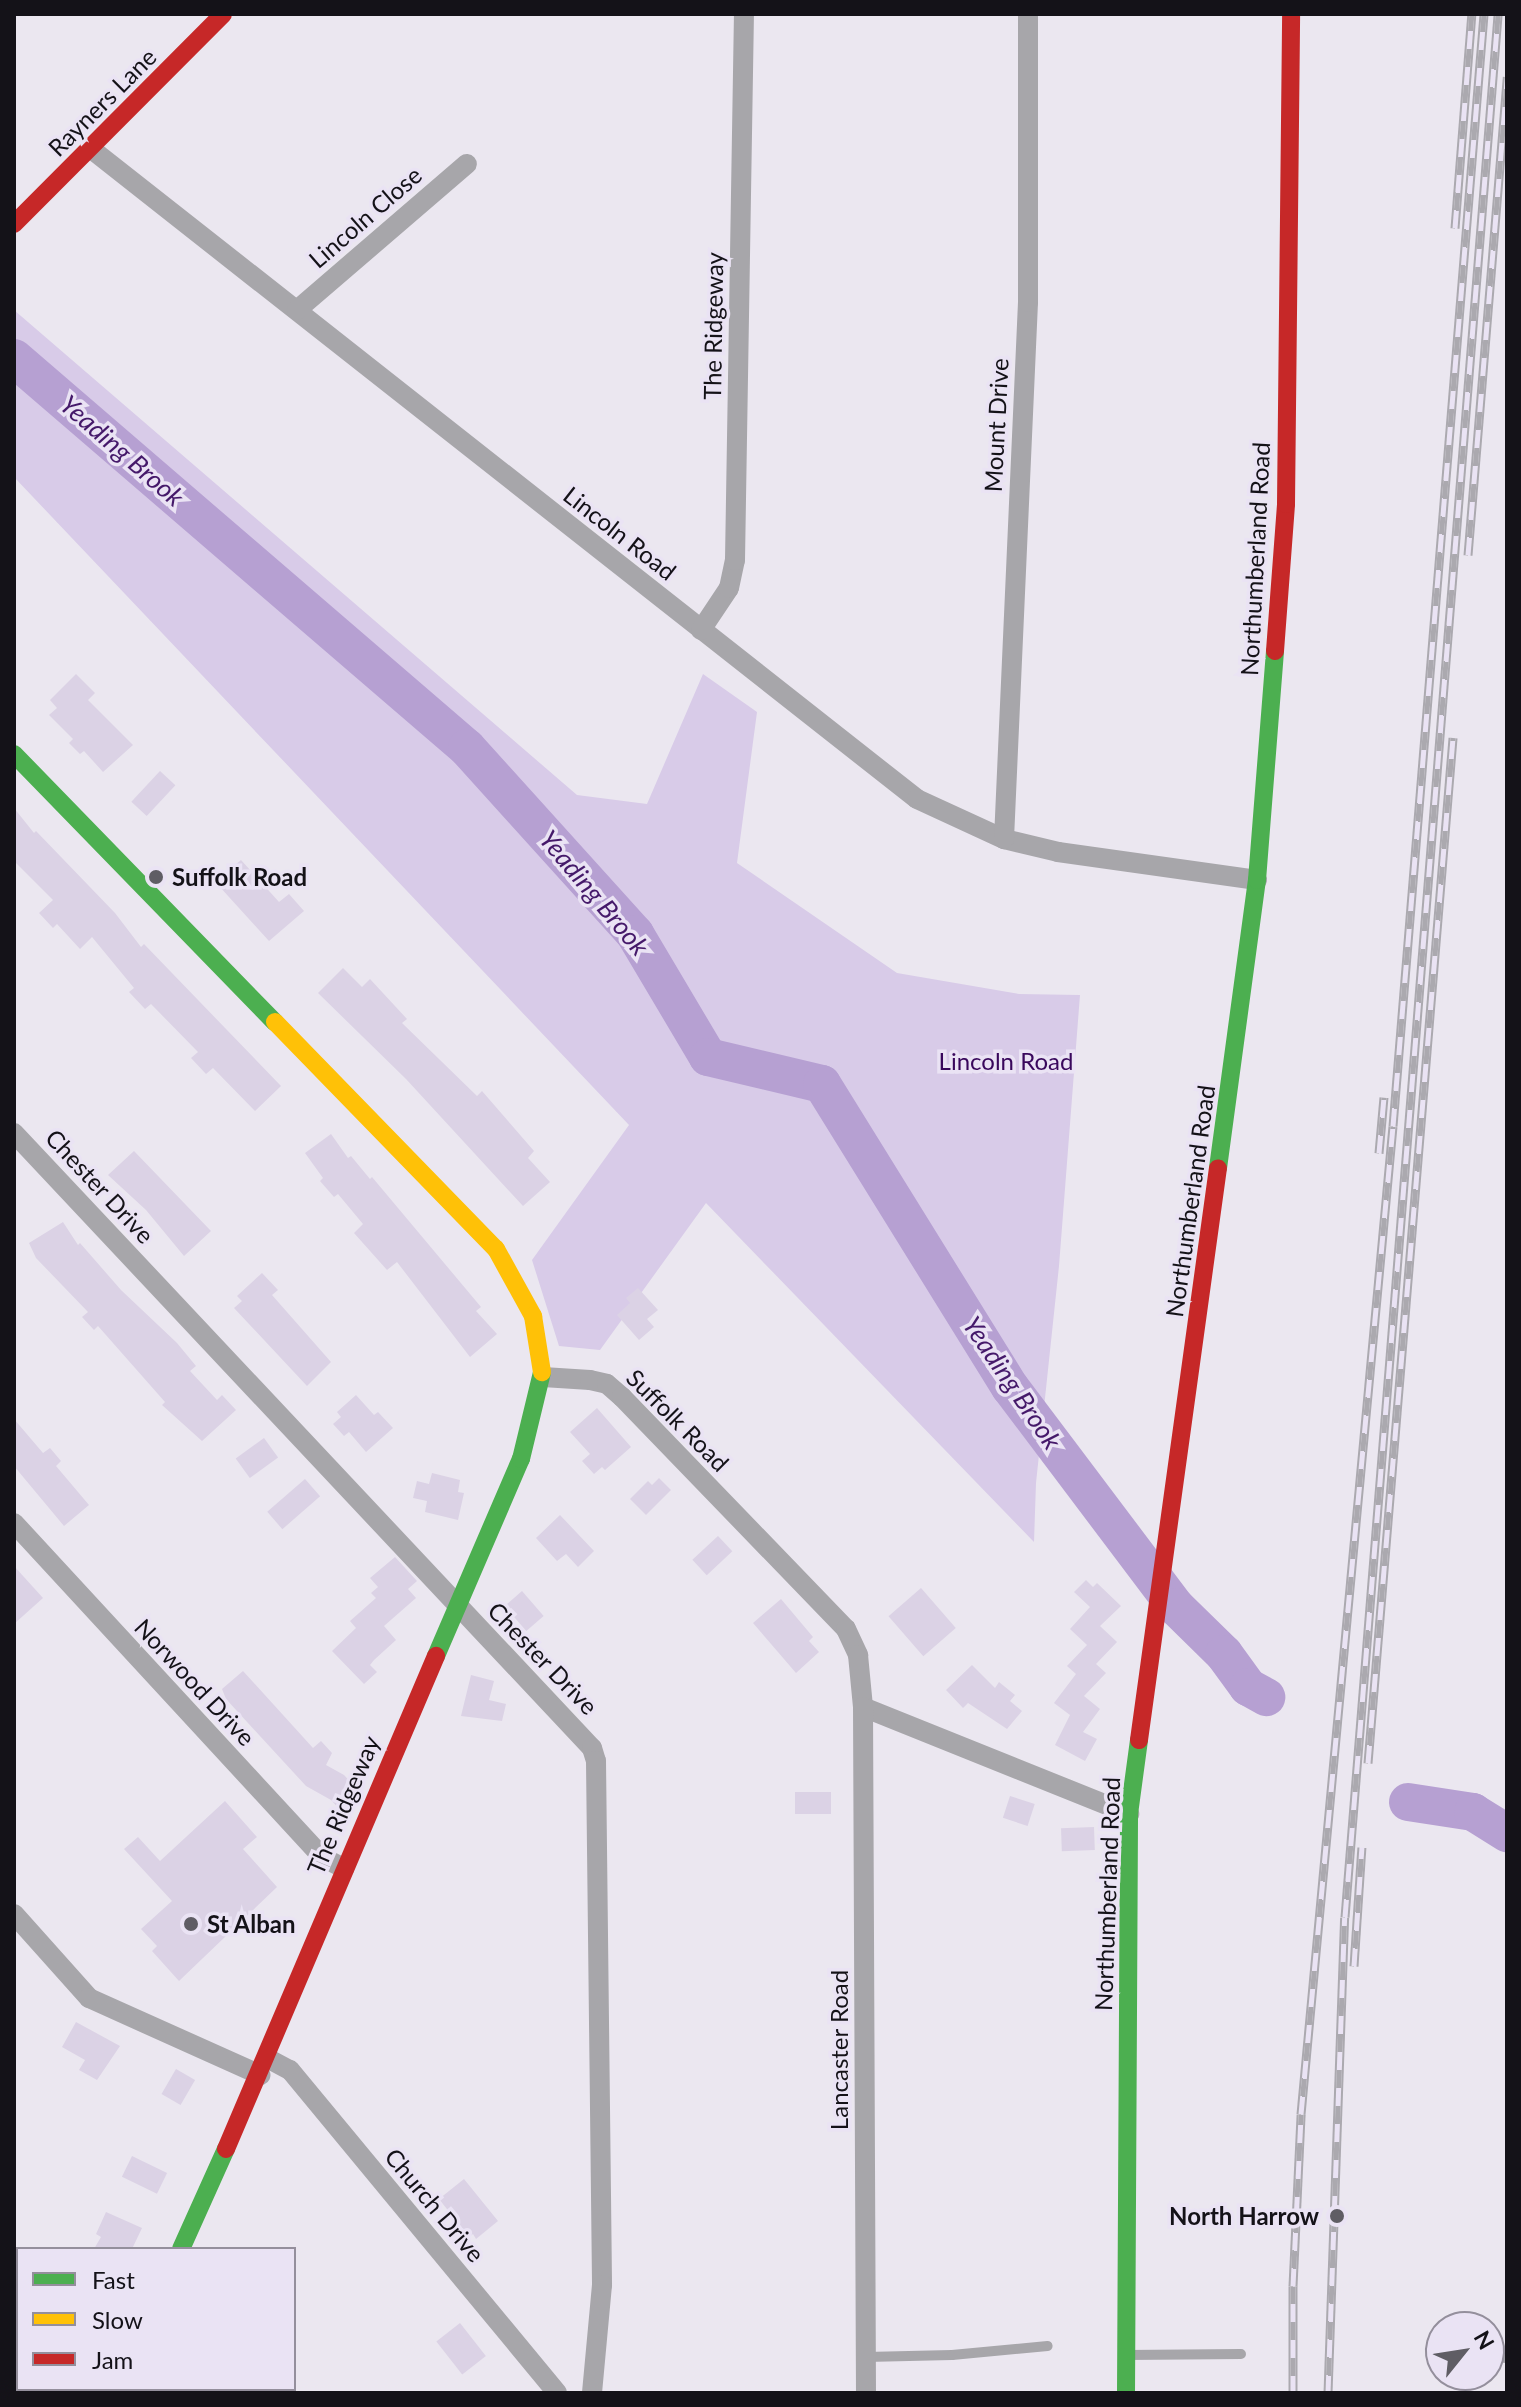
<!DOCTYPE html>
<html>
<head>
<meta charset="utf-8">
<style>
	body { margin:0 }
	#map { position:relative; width:1521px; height:2407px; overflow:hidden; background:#ebe7f0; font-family:Lato,sans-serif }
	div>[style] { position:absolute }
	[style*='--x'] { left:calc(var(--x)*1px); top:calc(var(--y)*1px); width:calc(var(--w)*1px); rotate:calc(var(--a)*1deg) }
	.green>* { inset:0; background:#d8cbe8 }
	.river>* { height:38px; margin:-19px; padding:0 19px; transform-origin:19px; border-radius:19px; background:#b6a0d2 }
	.building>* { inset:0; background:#dbd2e5; transform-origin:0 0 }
	.lane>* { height:10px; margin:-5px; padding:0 5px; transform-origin:5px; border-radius:5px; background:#a7a6aa }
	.street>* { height:20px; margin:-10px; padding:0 10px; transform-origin:10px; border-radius:10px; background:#a7a6aa }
	.fast>* { height:18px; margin:-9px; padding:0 9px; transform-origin:9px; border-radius:9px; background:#4caf50 }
	.slow>* { height:18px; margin:-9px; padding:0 9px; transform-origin:9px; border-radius:9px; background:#ffc107 }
	.jam>* { height:18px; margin:-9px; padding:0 9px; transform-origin:9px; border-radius:9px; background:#c62828 }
	.rail>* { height:9px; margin-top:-4.5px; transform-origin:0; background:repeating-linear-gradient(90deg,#eae3f4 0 18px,#aba9af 0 36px); box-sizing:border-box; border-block:2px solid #aba9af }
	.dots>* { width:22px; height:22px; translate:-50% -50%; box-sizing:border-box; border:4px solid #eae3f4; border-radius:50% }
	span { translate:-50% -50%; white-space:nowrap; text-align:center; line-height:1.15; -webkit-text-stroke:7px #eae3f4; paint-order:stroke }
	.street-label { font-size:24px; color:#141218 }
	.poi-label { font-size:24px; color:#141218; font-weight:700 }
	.left { translate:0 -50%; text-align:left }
	.right { translate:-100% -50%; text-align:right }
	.park-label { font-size:24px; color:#39085c }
	.water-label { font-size:26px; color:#45196a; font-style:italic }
	.frame { position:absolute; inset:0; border:16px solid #141218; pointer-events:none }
	.legend { position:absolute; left:16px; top:2247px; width:280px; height:144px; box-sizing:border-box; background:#eae3f4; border:2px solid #948f9c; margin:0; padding:10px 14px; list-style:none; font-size:24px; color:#141218 }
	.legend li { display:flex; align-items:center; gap:16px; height:40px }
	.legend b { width:40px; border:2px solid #948f9c }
	.north { position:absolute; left:1425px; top:2311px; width:80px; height:80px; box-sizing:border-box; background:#eae3f4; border:2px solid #948f9c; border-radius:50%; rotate:60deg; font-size:22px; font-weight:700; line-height:32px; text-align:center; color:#141218 }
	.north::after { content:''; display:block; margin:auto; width:28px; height:36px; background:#5f5d64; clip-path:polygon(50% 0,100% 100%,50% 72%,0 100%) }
</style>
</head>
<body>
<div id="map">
	<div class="green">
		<div style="clip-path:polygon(14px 310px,577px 795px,647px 804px,703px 674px,757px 712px,737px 863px,897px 973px,1019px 994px,1080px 995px,1059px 1266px,1036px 1483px,1034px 1542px,706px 1203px,600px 1350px,559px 1346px,532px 1260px,629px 1125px,14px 477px)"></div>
	</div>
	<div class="river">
		<div style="--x:14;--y:358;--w:598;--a:40.73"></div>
		<div style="--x:467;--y:748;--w:251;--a:47.9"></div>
		<div style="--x:635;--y:934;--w:143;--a:59.3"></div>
		<div style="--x:708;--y:1057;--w:117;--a:13.3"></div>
		<div style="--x:822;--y:1084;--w:357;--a:58.2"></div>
		<div style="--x:1010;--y:1387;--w:276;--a:53"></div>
		<div style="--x:1176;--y:1607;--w:67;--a:44.4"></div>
		<div style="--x:1224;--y:1654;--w:41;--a:54"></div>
		<div style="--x:1248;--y:1687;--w:21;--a:29"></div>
		<div style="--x:1408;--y:1802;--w:66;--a:8.7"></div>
		<div style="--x:1473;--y:1812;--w:40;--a:32"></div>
	</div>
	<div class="building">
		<div style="clip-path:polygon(76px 674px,95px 693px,88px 700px,133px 745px,103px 772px,84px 751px,80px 754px,69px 743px,73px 739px,49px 715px,57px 708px,50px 700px)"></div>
		<div style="left:160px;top:771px;width:21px;height:42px;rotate:43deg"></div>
		<div style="clip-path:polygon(14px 808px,34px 833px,36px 831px,115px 913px,141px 947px,144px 944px,281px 1086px,255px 1111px,213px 1068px,206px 1074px,191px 1058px,198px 1052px,151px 1004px,145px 1009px,129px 992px,134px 988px,92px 937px,80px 949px,57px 924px,53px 928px,39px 913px,53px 900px,14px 861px)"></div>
		<div style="clip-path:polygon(241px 860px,279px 902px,289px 894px,304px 911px,269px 941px,219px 886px,226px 880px,222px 876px)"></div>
		<div style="clip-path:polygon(343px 968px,362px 987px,370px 979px,407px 1019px,402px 1023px,477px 1096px,482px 1091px,534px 1151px,528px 1158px,550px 1182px,523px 1206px,406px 1079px,318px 993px)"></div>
		<div style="clip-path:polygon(331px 1134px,348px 1158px,351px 1156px,370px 1179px,372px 1177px,481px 1307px,476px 1311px,497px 1334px,470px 1357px,397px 1262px,387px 1270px,354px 1233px,363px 1224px,338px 1194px,334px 1197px,320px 1181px,323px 1178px,305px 1153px)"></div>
		<div style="clip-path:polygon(134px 1151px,211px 1231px,184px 1256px,146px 1210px,108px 1175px)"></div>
		<div style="clip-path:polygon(63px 1222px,78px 1245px,80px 1243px,121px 1290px,177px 1343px,196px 1366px,190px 1371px,217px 1400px,222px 1395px,236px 1410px,202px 1441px,162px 1405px,165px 1402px,98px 1326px,94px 1330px,82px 1317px,88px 1312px,36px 1258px,29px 1243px)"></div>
		<div style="clip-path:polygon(262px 1273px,278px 1290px,272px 1295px,331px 1362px,307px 1386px,234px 1308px,242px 1301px,237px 1296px)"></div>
		<div style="clip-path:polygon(638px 1288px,658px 1310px,647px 1319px,654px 1327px,639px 1340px,617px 1315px,630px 1303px,626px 1298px)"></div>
		<div style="clip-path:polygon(356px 1395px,374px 1415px,378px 1412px,393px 1428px,366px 1452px,349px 1432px,344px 1436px,333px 1424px,341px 1417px,337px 1412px)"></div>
		<div style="clip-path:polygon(597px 1408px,631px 1447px,605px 1470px,602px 1467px,594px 1474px,582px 1461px,590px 1454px,570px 1432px)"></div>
		<div style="clip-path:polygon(14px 1419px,43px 1453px,50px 1448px,61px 1461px,56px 1466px,89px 1505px,64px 1526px,14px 1466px)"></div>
		<div style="left:264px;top:1438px;width:24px;height:35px;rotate:54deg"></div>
		<div style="clip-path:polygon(432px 1473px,460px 1480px,458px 1492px,464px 1493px,458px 1520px,425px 1512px,427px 1501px,413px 1498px,417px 1481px,429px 1484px)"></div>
		<div style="clip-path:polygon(659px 1478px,671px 1490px,646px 1515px,630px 1499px,648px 1481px,652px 1485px)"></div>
		<div style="left:305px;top:1479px;width:23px;height:50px;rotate:49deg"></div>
		<div style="clip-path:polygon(560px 1515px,594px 1551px,578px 1567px,566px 1554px,557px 1561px,536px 1538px)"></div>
		<div style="left:718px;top:1536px;width:21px;height:35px;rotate:47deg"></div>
		<div style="clip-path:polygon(395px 1557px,417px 1581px,408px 1589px,416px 1598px,384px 1626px,396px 1640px,374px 1660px,370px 1665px,377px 1672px,364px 1684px,332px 1651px,356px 1628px,350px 1621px,376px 1598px,371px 1593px,378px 1587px,370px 1578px)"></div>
		<div style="clip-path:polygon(14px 1566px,43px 1598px,14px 1624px)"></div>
		<div style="clip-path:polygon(1086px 1580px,1093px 1587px,1097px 1583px,1121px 1606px,1100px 1626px,1117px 1642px,1096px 1664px,1106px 1673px,1084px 1696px,1100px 1709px,1083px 1732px,1097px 1739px,1085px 1761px,1055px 1745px,1070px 1715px,1054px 1703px,1076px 1674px,1067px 1666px,1087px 1645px,1070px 1629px,1090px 1607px,1074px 1592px)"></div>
		<div style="left:921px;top:1588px;width:53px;height:43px;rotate:49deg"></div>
		<div style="left:522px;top:1591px;width:33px;height:23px;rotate:49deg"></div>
		<div style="clip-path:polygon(781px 1599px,813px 1637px,809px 1641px,819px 1652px,796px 1673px,753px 1623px)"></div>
		<div style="clip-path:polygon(972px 1665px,995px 1688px,999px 1682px,1015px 1695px,1010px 1701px,1022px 1711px,1007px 1729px,968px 1703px,963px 1708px,946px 1690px)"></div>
		<div style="clip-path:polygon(243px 1671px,313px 1748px,321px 1741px,332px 1753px,326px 1765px,344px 1775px,355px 1787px,342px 1812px,331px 1800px,306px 1786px,226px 1699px,222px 1689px)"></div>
		<div style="clip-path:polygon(471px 1675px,494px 1681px,489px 1700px,506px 1704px,502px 1721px,461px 1716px)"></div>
		<div style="left:831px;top:1792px;width:22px;height:36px;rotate:90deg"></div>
		<div style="left:1010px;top:1796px;width:26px;height:23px;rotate:18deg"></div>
		<div style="clip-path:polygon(225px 1801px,257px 1837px,243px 1849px,277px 1887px,179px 1981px,152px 1951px,157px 1946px,141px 1929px,172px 1901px,124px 1849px,138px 1837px,160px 1861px)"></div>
		<div style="left:1094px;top:1827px;width:23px;height:33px;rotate:88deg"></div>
		<div style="clip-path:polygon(76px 2022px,120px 2046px,97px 2080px,79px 2070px,85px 2060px,62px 2047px)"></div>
		<div style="left:176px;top:2069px;width:22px;height:29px;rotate:30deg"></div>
		<div style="left:132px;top:2156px;width:39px;height:23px;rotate:26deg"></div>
		<div style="clip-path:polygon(464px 2179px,498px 2221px,476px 2239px,473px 2234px,469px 2237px,439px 2199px)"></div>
		<div style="clip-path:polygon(106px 2212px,142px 2228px,132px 2249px,94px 2249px,101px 2237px,96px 2234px)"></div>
		<div style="left:460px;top:2323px;width:42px;height:30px;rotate:52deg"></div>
	</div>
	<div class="lane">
		<div style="--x:1127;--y:2355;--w:114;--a:-0.5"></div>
		<div style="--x:866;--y:2357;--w:86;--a:-1.3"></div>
		<div style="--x:952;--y:2355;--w:96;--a:-5.4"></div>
		<div style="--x:1489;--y:2357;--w:18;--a:3"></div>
	</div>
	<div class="street">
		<div style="--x:90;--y:148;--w:1052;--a:38.21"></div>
		<div style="--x:917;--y:799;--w:96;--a:24.7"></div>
		<div style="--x:1004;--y:839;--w:56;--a:13.5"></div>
		<div style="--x:1058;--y:852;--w:201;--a:8"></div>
		<div style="--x:297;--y:310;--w:224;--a:-40.7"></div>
		<div style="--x:701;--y:630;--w:50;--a:-56.3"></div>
		<div style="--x:729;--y:588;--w:29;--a:-78"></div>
		<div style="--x:735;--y:560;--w:546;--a:-89.06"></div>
		<div style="--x:1004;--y:839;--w:538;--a:-87.44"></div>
		<div style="--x:1028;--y:302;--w:288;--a:-90"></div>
		<div style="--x:14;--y:1133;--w:844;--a:46.78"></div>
		<div style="--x:592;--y:1748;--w:14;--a:73"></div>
		<div style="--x:596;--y:1761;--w:524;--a:89.34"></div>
		<div style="--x:602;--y:2285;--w:108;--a:95.3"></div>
		<div style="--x:543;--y:1377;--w:47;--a:3.7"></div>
		<div style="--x:590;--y:1380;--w:17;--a:13"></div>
		<div style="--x:607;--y:1384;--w:20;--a:41"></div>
		<div style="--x:622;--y:1397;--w:322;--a:46"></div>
		<div style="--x:846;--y:1629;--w:29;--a:65"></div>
		<div style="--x:858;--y:1655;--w:52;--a:84.5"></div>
		<div style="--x:863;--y:1707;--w:287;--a:21.9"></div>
		<div style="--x:14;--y:1523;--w:454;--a:47.3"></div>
		<div style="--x:322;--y:1857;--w:25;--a:27"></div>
		<div style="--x:863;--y:1707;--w:686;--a:89.75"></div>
		<div style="--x:14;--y:1914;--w:113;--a:48.2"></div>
		<div style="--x:89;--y:1998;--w:188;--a:24.2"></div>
		<div style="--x:267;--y:2058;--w:26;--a:28"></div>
		<div style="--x:290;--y:2070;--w:419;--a:50.4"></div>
		<div style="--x:14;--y:2312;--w:6;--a:51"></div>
		<div style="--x:89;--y:2389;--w:6;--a:39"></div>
	</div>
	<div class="fast">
		<div style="--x:14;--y:754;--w:374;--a:45.8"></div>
		<div style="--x:1218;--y:1168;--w:291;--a:-82.3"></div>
		<div style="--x:1257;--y:880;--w:230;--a:-85.5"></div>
		<div style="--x:436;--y:1656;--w:215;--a:-66.7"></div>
		<div style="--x:521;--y:1459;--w:89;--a:-76.4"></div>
		<div style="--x:181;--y:2249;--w:110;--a:-65.8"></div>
		<div style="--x:116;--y:2393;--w:4;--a:-63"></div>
		<div style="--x:1126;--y:2393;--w:579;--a:-89.7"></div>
		<div style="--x:1129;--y:1814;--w:75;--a:-82.3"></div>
	</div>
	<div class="slow">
		<div style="--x:275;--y:1022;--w:317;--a:45.8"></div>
		<div style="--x:496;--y:1249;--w:77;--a:61.1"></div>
		<div style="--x:533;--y:1316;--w:57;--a:80.9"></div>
	</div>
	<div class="jam">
		<div style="--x:14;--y:224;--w:296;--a:-45.1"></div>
		<div style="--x:1275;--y:651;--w:147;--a:-85.7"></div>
		<div style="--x:1286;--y:504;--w:490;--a:-89.4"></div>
		<div style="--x:1139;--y:1740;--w:577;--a:-82.14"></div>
		<div style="--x:226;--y:2149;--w:536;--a:-66.93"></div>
	</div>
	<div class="rail">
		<div style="--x:1455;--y:228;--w:215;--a:-85.5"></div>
		<div style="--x:1468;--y:555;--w:480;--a:-85.3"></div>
		<div style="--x:1379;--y:1153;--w:56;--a:-84.9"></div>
		<div style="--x:1368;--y:1763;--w:1029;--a:-85.26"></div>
		<div style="--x:1354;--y:1966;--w:119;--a:-86.2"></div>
		<div style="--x:1293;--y:2393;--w:107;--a:-90"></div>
		<div style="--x:1293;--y:2286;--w:172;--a:-87.3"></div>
		<div style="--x:1301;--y:2114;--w:992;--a:-84.68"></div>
		<div style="--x:1393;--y:1126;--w:1116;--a:-85.32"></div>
		<div style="--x:1328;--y:2393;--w:476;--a:-88"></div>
		<div style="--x:1345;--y:1917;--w:1909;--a:-85.4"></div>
	</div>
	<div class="dots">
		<div style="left:156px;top:877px;background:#5f5d64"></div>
		<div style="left:191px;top:1924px;background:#5f5d64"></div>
		<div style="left:1337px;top:2216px;background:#5f5d64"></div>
	</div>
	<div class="street-label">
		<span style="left:102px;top:102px;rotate:-45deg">Rayners Lane</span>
		<span style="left:365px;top:217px;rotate:-41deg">Lincoln Close</span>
		<span style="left:713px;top:326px;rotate:-89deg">The Ridgeway</span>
		<span style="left:996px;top:425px;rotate:-87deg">Mount Drive</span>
		<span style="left:620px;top:533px;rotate:38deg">Lincoln Road</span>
		<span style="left:1255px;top:559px;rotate:-87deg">Northumberland Road</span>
		<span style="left:100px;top:1186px;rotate:47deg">Chester Drive</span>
		<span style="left:1190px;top:1201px;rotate:-82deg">Northumberland Road</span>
		<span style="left:678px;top:1420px;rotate:45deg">Suffolk Road</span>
		<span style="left:543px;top:1658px;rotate:46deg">Chester Drive</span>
		<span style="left:195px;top:1682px;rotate:47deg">Norwood Drive</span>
		<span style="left:343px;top:1805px;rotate:-67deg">The Ridgeway</span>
		<span style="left:1107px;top:1894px;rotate:-88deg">Northumberland Road</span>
		<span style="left:839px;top:2050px;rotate:-90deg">Lancaster Road</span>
		<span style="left:435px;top:2205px;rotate:50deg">Church Drive</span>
	</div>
	<div class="poi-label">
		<span class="left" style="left:172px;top:877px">Suffolk Road</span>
		<span class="left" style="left:207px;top:1924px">St Alban</span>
		<span class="right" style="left:1319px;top:2216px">North Harrow</span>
	</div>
	<div class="park-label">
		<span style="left:1006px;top:1061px">Lincoln Road</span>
	</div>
	<div class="water-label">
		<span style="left:122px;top:451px;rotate:41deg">Yeading Brook</span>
		<span style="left:594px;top:893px;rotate:50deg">Yeading Brook</span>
		<span style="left:1012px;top:1383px;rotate:56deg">Yeading Brook</span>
	</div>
	<div class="frame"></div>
	<ul class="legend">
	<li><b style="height:10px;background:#4caf50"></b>Fast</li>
	<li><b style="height:10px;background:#ffc107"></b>Slow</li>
	<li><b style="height:10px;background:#c62828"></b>Jam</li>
	</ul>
	<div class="north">N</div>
</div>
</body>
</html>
